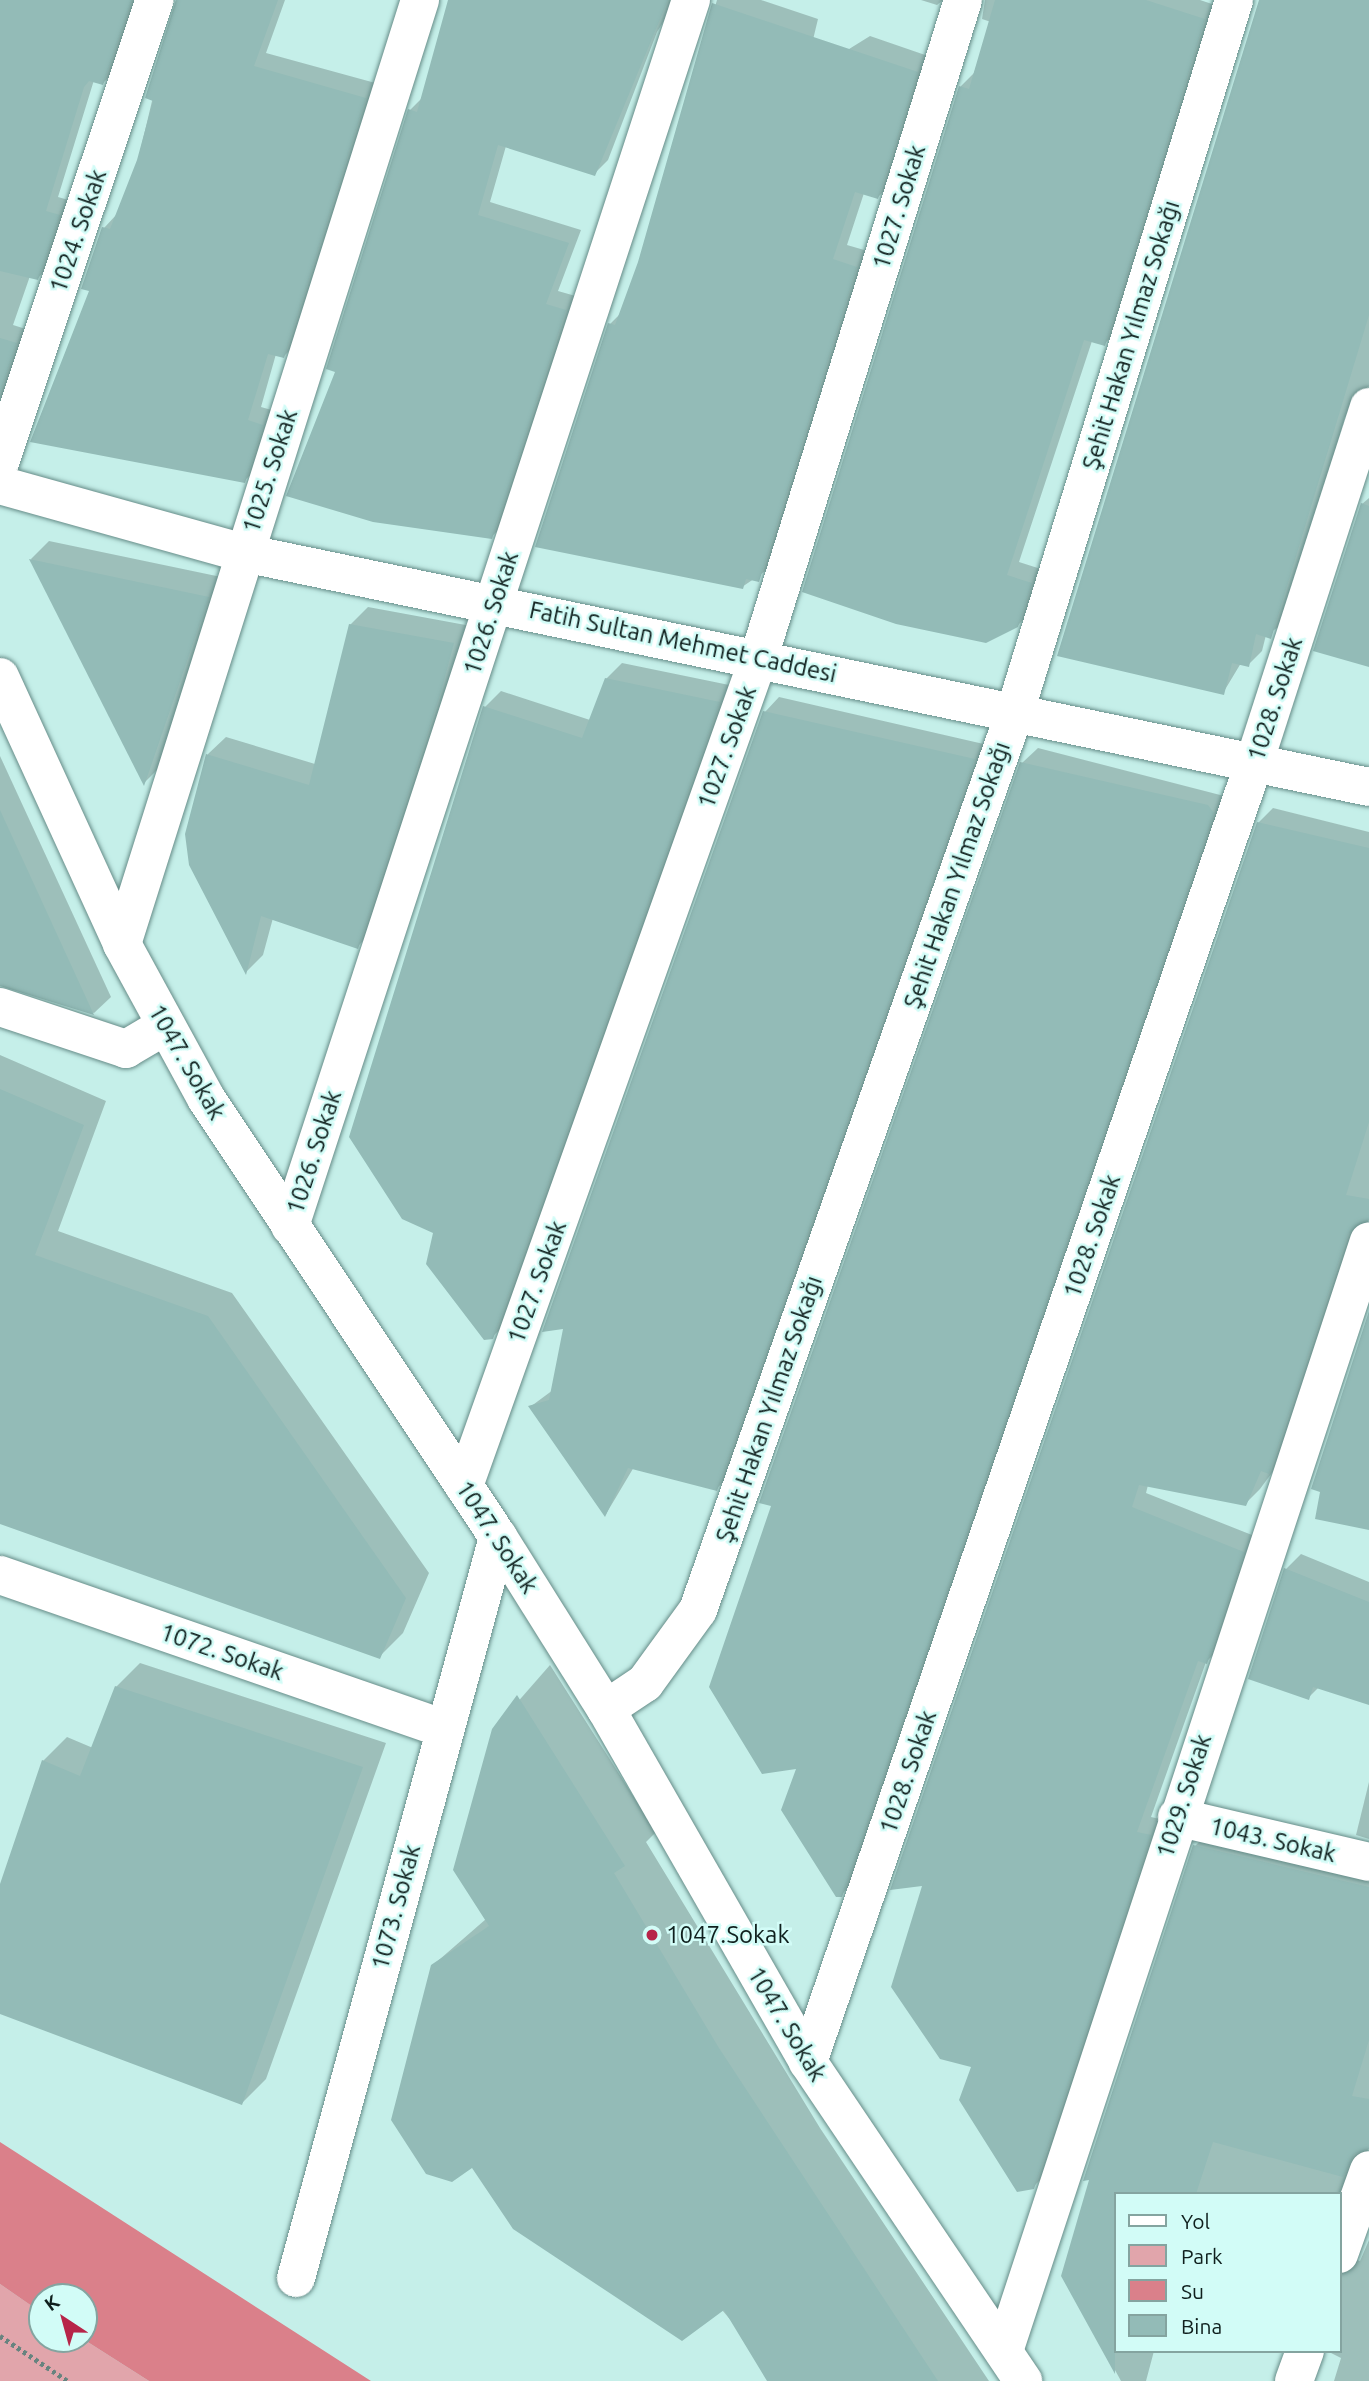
<!DOCTYPE html>
<html>
<head>
<meta charset="utf-8">
<style>
	body { margin:0 }
	#map { position:relative; width:1369px; height:2381px; overflow:hidden; background:#c5efe9; font-family:Ubuntu,sans-serif }
	div>[style] { position:absolute }
	[style*='--x'] { left:calc(var(--x)*1px); top:calc(var(--y)*1px); width:calc(var(--w)*1px); rotate:calc(var(--a)*1deg) }
	.green>* { inset:0; background:#e1a5ab }
	.water>* { inset:0; background:#da808a }
	.shadow>* { inset:0; background:#0003 }
	.building>* { inset:0; background:#93bbb7 }
	.path>* { height:4.5px; margin-top:-2.25px; transform-origin:0; background:repeating-linear-gradient(90deg,#67837f 0 3.5px,transparent 0 7px) }
	.roads { filter:drop-shadow(0 0 2px #668c88) drop-shadow(0 0 2px #668c88) }
	.street>* { height:38px; margin:-19px; padding:0 19px; transform-origin:19px; border-radius:19px; background:#fff }
	.secondary>* { height:38px; margin:-19px; padding:0 19px; transform-origin:19px; border-radius:19px; background:#fff }
	.dots>* { width:19px; height:19px; translate:-50% -50%; box-sizing:border-box; border:4px solid #d2fcf7; border-radius:50% }
	span { translate:-50% -50%; white-space:nowrap; text-align:center; line-height:1.15; -webkit-text-stroke:5px #d2fcf7; paint-order:stroke }
	.street-label { font-size:24px; color:#0f1f1d }
	.poi-label { font-size:24px; color:#0f1f1d }
	.left { translate:0 -50%; text-align:left }
	.legend { position:absolute; left:1114px; top:2192px; width:228px; height:161px; box-sizing:border-box; background:#d2fcf7; border:2px solid #84a4a0; margin:0; padding:9px 12px; list-style:none; font-size:21px; color:#0f1f1d }
	.legend li { display:flex; align-items:center; gap:14px; height:35px }
	.legend b { width:35px; border:2px solid #84a4a0 }
	.north { position:absolute; left:28px; top:2283px; width:70px; height:70px; box-sizing:border-box; background:#d2fcf7; border:2px solid #84a4a0; border-radius:50%; rotate:324deg; font-size:19px; font-weight:700; line-height:28px; text-align:center; color:#0f1f1d }
	.north::after { content:''; display:block; margin:auto; width:24px; height:32px; background:#b72549; clip-path:polygon(50% 0,100% 100%,50% 72%,0 100%) }
</style>
</head>
<body>
<div id="map">
	<div class="green">
		<div style="clip-path:polygon(0 2284px,42px 2313px,42px 2339px,83px 2339px,149px 2381px,0 2381px)"></div>
	</div>
	<div class="water">
		<div style="clip-path:polygon(0 2142px,371px 2381px,149px 2381px,83px 2339px,84px 2297px,42px 2297px,39px 2311px,0 2284px)"></div>
	</div>
	<div class="shadow">
		<div style="clip-path:polygon(0 0,140px 0,116px 70px,103px 83px,94px 80px,58px 197px,72px 201px,51px 264px,38px 278px,30px 276px,13px 325px,29px 330px,0 417px)"></div>
		<div style="clip-path:polygon(176px 0,285px 0,266px 53px,379px 84px,297px 343px,284px 356px,276px 354px,261px 407px,275px 411px,258px 468px,244px 481px,91px 290px,104px 228px,117px 214px,138px 160px)"></div>
		<div style="clip-path:polygon(449px 0,677px 0,657px 32px,608px 160px,594px 174px,506px 146px,490px 202px,581px 230px,558px 291px,579px 297px,505px 524px,491px 537px,338px 371px,410px 110px,423px 97px)"></div>
		<div style="clip-path:polygon(717px 0,761px 0,818px 19px,804px 77px,870px 36px,931px 57px,892px 183px,878px 197px,864px 193px,847px 245px,871px 252px,774px 565px,742px 587px,610px 324px,621px 313px,640px 262px)"></div>
		<div style="clip-path:polygon(921px 0,943px 0,937px 5px)"></div>
		<div style="clip-path:polygon(985px 0,1200px 0,1218px 6px,1118px 331px,1104px 344px,1092px 341px,1019px 562px,1044px 570px,1031px 612px,1017px 626px,804px 591px,961px 86px,974px 73px,991px 22px,982px 19px)"></div>
		<div style="clip-path:polygon(1261px 0,1369px 0,1369px 386px,1345px 417px,1285px 623px,1266px 635px,1262px 651px,1248px 665px,1241px 663px,1223px 693px)"></div>
		<div style="clip-path:polygon(1369px 498px,1369px 665px,1362px 504px)"></div>
		<div style="clip-path:polygon(49px 541px,226px 578px,162px 765px,144px 783px,31px 559px)"></div>
		<div style="clip-path:polygon(368px 607px,471px 626px,375px 929px,357px 947px,273px 918px,263px 955px,246px 972px,187px 834px,208px 754px,226px 737px,315px 764px,350px 625px)"></div>
		<div style="clip-path:polygon(622px 663px,734px 686px,509px 1321px,492px 1337px,435px 1232px,485px 707px,501px 691px,590px 720px,606px 679px)"></div>
		<div style="clip-path:polygon(779px 697px,988px 745px,731px 1475px,716px 1489px,634px 1467px,606px 1514px,530px 1407px,553px 1390px,765px 712px)"></div>
		<div style="clip-path:polygon(1038px 748px,1228px 797px,857px 1879px,841px 1895px,799px 1767px,1022px 763px)"></div>
		<div style="clip-path:polygon(0 756px,111px 997px,94px 1013px,0 982px)"></div>
		<div style="clip-path:polygon(1273px 808px,1369px 832px,1369px 1219px,1283px 1458px,1260px 1489px,1245px 1504px,1148px 1485px,1146px 1493px,1257px 1537px,1221px 1647px,1206px 1662px,1151px 1817px,1164px 1820px,1048px 2172px,1033px 2187px,973px 2066px,1258px 823px)"></div>
		<div style="clip-path:polygon(0 1055px,106px 1101px,58px 1231px,232px 1293px,429px 1573px,403px 1633px,379px 1657px,0 1460px)"></div>
		<div style="clip-path:polygon(1301px 1554px,1369px 1582px,1369px 1703px,1319px 1687px,1308px 1698px,1286px 1569px)"></div>
		<div style="clip-path:polygon(140px 1663px,386px 1743px,266px 2079px,242px 2103px,0 2012px,0 1889px,43px 1761px,67px 1737px,93px 1748px,116px 1687px)"></div>
		<div style="clip-path:polygon(550px 1665px,656px 1832px,646px 1842px,820px 2128px,989px 2381px,782px 2381px,432px 1966px,486px 1919px,493px 1730px)"></div>
		<div style="clip-path:polygon(1369px 1782px,1369px 1839px,1356px 1835px)"></div>
		<div style="clip-path:polygon(1210px 1831px,1369px 1867px,1369px 2148px,1339px 2213px,1339px 2194px,1115px 2194px,1115px 2351px,1154px 2351px,1146px 2381px,1121px 2381px,1063px 2275px,1195px 1846px)"></div>
		<div style="clip-path:polygon(1369px 2240px,1369px 2381px,1334px 2381px,1341px 2358px,1327px 2351px,1339px 2351px,1339px 2255px,1360px 2261px)"></div>
	</div>
	<div class="building">
		<div style="clip-path:polygon(0 0,132px 0,103px 85px,89px 81px,84px 87px,46px 211px,60px 215px,38px 280px,0 271px)"></div>
		<div style="clip-path:polygon(176px 0,278px 0,254px 66px,366px 98px,284px 358px,268px 354px,248px 420px,263px 425px,245px 483px,30px 442px,89px 291px,81px 289px,102px 227px,110px 229px,137px 160px,153px 101px,145px 98px)"></div>
		<div style="clip-path:polygon(448px 0,668px 0,595px 176px,498px 145px,478px 215px,569px 243px,546px 304px,566px 310px,492px 539px,373px 522px,286px 496px,335px 372px,326px 369px,408px 109px,417px 112px)"></div>
		<div style="clip-path:polygon(995px 0,1146px 0,1205px 19px,1105px 346px,1084px 340px,1007px 575px,1032px 583px,1018px 627px,986px 643px,896px 624px,802px 592px,959px 86px,969px 89px)"></div>
		<div style="clip-path:polygon(1259px 0,1369px 0,1369px 315px,1271px 639px,1256px 634px,1249px 667px,1232px 663px,1224px 695px,1057px 656px)"></div>
		<div style="clip-path:polygon(712px 3px,918px 72px,878px 199px,855px 192px,833px 259px,857px 267px,759px 582px,746px 579px,743px 589px,535px 547px,608px 323px,615px 325px,638px 262px)"></div>
		<div style="clip-path:polygon(0 338px,17px 343px,0 393px)"></div>
		<div style="clip-path:polygon(1361px 503px,1369px 506px,1369px 667px,1313px 651px)"></div>
		<div style="clip-path:polygon(29px 559px,209px 597px,144px 786px)"></div>
		<div style="clip-path:polygon(349px 624px,454px 643px,441px 692px,358px 949px,261px 916px,246px 975px,189px 865px,185px 834px,206px 754px,309px 785px)"></div>
		<div style="clip-path:polygon(605px 678px,720px 702px,493px 1339px,484px 1340px,426px 1264px,433px 1233px,402px 1219px,349px 1137px,483px 706px,582px 738px)"></div>
		<div style="clip-path:polygon(763px 711px,975px 759px,717px 1491px,628px 1468px,605px 1517px,528px 1406px,549px 1400px,563px 1329px,542px 1332px)"></div>
		<div style="clip-path:polygon(1020px 762px,1208px 805px,1214px 813px,842px 1897px,836px 1897px,781px 1810px,796px 1769px,762px 1774px,709px 1687px,771px 1506px,759px 1503px)"></div>
		<div style="clip-path:polygon(0 810px,94px 1015px,0 986px)"></div>
		<div style="clip-path:polygon(1257px 822px,1369px 848px,1369px 1122px,1346px 1195px,1369px 1199px,1369px 1220px,1348px 1234px,1269px 1474px,1261px 1471px,1246px 1506px,1139px 1485px,1132px 1507px,1244px 1552px,1207px 1664px,1198px 1661px,1137px 1832px,1151px 1835px,1034px 2189px,1017px 2192px,959px 2100px,971px 2067px,940px 2059px,891px 1987px,922px 1886px,890px 1890px)"></div>
		<div style="clip-path:polygon(0 1089px,84px 1125px,35px 1255px,208px 1316px,406px 1598px,380px 1659px,0 1524px)"></div>
		<div style="clip-path:polygon(1369px 1311px,1369px 1530px,1315px 1519px,1320px 1492px,1311px 1489px)"></div>
		<div style="clip-path:polygon(1284px 1568px,1369px 1602px,1369px 1705px,1313px 1687px,1309px 1700px,1248px 1679px)"></div>
		<div style="clip-path:polygon(115px 1686px,363px 1767px,242px 2105px,0 2014px,0 1884px,42px 1760px,80px 1776px)"></div>
		<div style="clip-path:polygon(517px 1695px,625px 1866px,614px 1873px,719px 2048px,938px 2381px,767px 2381px,724px 2310px,682px 2341px,513px 2229px,472px 2168px,452px 2182px,426px 2174px,391px 2120px,431px 1965px,489px 1926px,453px 1870px,492px 1729px)"></div>
		<div style="clip-path:polygon(1193px 1845px,1369px 1887px,1369px 2040px,1352px 2096px,1369px 2099px,1369px 2149px,1354px 2154px,1343px 2177px,1213px 2142px,1196px 2194px,1115px 2194px,1115px 2374px,1061px 2276px,1089px 2180px,1083px 2181px)"></div>
	</div>
	<div class="path">
		<div style="--x:0;--y:2336;--w:82;--a:33.5"></div>
	</div>
	<div class="roads">
		<div class="street">
			<div style="--x:0;--y:462;--w:487;--a:-71.5"></div>
			<div style="--x:122;--y:944;--w:990;--a:-72.48"></div>
			<div style="--x:0;--y:1007;--w:133;--a:18.4"></div>
			<div style="--x:126;--y:1049;--w:45;--a:-30.5"></div>
			<div style="--x:290;--y:1226;--w:1290;--a:-71.89"></div>
			<div style="--x:464;--y:1486;--w:880;--a:-70.41"></div>
			<div style="--x:759;--y:657;--w:688;--a:-72.75"></div>
			<div style="--x:0;--y:1575;--w:470;--a:19.1"></div>
			<div style="--x:606;--y:1709;--w:47;--a:-33.7"></div>
			<div style="--x:645;--y:1683;--w:90;--a:-54"></div>
			<div style="--x:698;--y:1610;--w:952;--a:-70.56"></div>
			<div style="--x:1015;--y:712;--w:745;--a:-72.9"></div>
			<div style="--x:1177;--y:1817;--w:197;--a:13.2"></div>
			<div style="--x:808;--y:2062;--w:1377;--a:-71.05"></div>
			<div style="--x:1255;--y:760;--w:371;--a:-72.1"></div>
			<div style="--x:1339;--y:2254;--w:89;--a:-70.3"></div>
			<div style="--x:296;--y:2278;--w:768;--a:-74.75"></div>
			<div style="--x:1004;--y:2351;--w:1168;--a:-71.8"></div>
			<div style="--x:1294;--y:2381;--w:32;--a:-70"></div>
		</div>
		<div class="secondary">
			<div style="--x:0;--y:485;--w:253;--a:15.6"></div>
			<div style="--x:244;--y:553;--w:1149;--a:11.75"></div>
			<div style="--x:0;--y:677;--w:294;--a:65.4"></div>
			<div style="--x:122;--y:944;--w:175;--a:61.4"></div>
			<div style="--x:206;--y:1098;--w:527;--a:56.37"></div>
			<div style="--x:498;--y:1537;--w:203;--a:57.9"></div>
			<div style="--x:606;--y:1709;--w:407;--a:60.2"></div>
			<div style="--x:808;--y:2062;--w:385;--a:56"></div>
		</div>
	</div>
	<div class="dots">
		<div style="left:652px;top:1935px;background:#b72549"></div>
	</div>
	<div class="street-label">
		<span style="left:899px;top:207px;rotate:-73deg">1027. Sokak</span>
		<span style="left:78px;top:231px;rotate:-71deg">1024. Sokak</span>
		<span style="left:1131px;top:335px;rotate:-73deg">Şehit Hakan Yılmaz Sokağı</span>
		<span style="left:270px;top:471px;rotate:-72deg">1025. Sokak</span>
		<span style="left:491px;top:613px;rotate:-72deg">1026. Sokak</span>
		<span style="left:683px;top:642px;rotate:12deg">Fatih Sultan Mehmet Caddesi</span>
		<span style="left:1275px;top:699px;rotate:-72deg">1028. Sokak</span>
		<span style="left:727px;top:747px;rotate:-70deg">1027. Sokak</span>
		<span style="left:957px;top:875px;rotate:-71deg">Şehit Hakan Yılmaz Sokağı</span>
		<span style="left:187px;top:1062px;rotate:60deg">1047. Sokak</span>
		<span style="left:314px;top:1152px;rotate:-72deg">1026. Sokak</span>
		<span style="left:1092px;top:1236px;rotate:-71deg">1028. Sokak</span>
		<span style="left:537px;top:1282px;rotate:-70deg">1027. Sokak</span>
		<span style="left:769px;top:1409px;rotate:-71deg">Şehit Hakan Yılmaz Sokağı</span>
		<span style="left:497px;top:1537px;rotate:57deg">1047. Sokak</span>
		<span style="left:222px;top:1652px;rotate:19deg">1072. Sokak</span>
		<span style="left:908px;top:1772px;rotate:-71deg">1028. Sokak</span>
		<span style="left:1184px;top:1796px;rotate:-72deg">1029. Sokak</span>
		<span style="left:1273px;top:1840px;rotate:13deg">1043. Sokak</span>
		<span style="left:396px;top:1907px;rotate:-75deg">1073. Sokak</span>
		<span style="left:787px;top:2024px;rotate:59deg">1047. Sokak</span>
	</div>
	<div class="poi-label">
		<span class="left" style="left:666px;top:1935px">1047.Sokak</span>
	</div>
	<ul class="legend">
	<li><b style="height:9px;background:#fff"></b>Yol</li>
	<li><b style="height:19px;background:#e1a5ab"></b>Park</li>
	<li><b style="height:19px;background:#da808a"></b>Su</li>
	<li><b style="height:19px;background:#93bbb7"></b>Bina</li>
	</ul>
	<div class="north">K</div>
</div>
</body>
</html>
